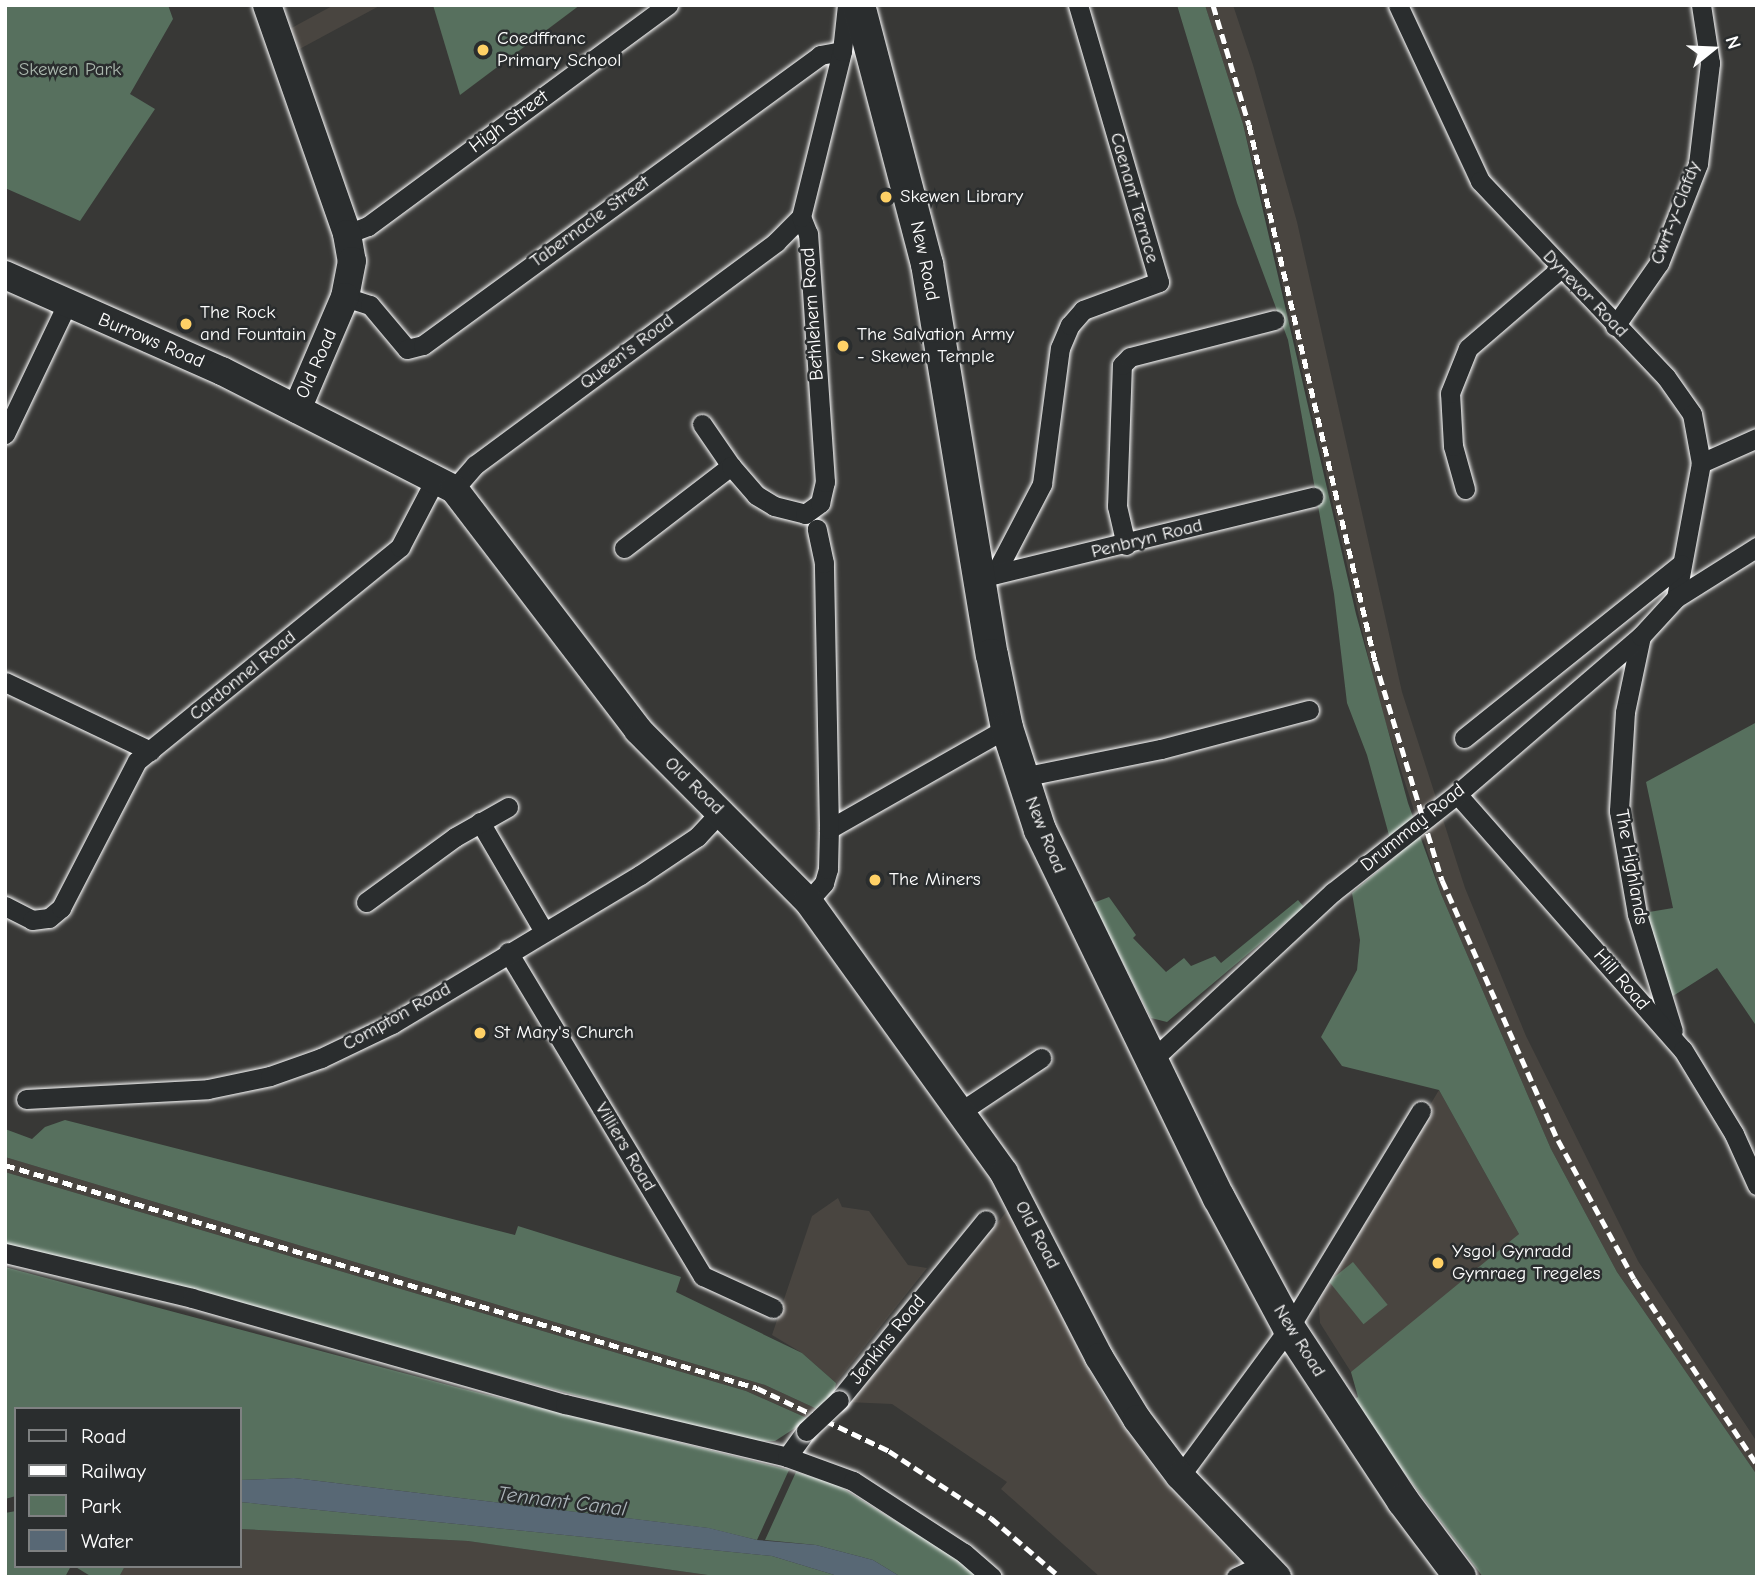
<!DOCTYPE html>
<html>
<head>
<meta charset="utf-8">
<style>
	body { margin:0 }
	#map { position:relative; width:1762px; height:1582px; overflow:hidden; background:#383836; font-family:"Comic Neue",sans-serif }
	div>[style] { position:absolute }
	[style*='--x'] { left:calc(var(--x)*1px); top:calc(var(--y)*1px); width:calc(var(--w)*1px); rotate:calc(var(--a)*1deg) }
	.built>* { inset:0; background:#494540 }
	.green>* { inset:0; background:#57705e; transform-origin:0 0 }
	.water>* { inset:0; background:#586875 }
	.roads { filter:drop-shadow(0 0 2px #fff) drop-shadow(0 0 2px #fff) }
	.street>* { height:19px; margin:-9.5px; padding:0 9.5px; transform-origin:9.5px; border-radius:9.5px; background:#2a2d2e }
	.secondary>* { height:28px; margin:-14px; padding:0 14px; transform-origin:14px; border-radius:14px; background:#2a2d2e }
	.primary>* { height:32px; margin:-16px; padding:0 16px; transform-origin:16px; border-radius:16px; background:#2a2d2e }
	.rail>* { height:5px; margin-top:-2.5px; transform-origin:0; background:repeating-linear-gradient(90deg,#fff 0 10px,transparent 0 15px) }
	.bridges { filter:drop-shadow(0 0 2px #fff) drop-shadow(0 0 2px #fff) }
	.street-bridge>* { height:19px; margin:-9.5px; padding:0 9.5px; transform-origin:9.5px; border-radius:9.5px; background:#2a2d2e }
	.dots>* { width:19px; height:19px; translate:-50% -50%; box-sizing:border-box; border:4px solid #2a2d2e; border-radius:50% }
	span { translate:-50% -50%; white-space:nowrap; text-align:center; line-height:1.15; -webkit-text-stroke:5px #2a2d2e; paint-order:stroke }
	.poi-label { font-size:19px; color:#fff }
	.left { translate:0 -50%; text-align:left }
	.park-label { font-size:19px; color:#abb8ae }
	.street-label { font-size:19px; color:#fff }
	.water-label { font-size:21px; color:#acb4ba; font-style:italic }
	.frame { position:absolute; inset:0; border:7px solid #fff; pointer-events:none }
	.legend { position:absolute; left:14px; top:1407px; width:228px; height:161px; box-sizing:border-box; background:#2a2d2e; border:2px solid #7f8182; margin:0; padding:9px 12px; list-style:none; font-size:21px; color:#fff }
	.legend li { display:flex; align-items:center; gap:14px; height:35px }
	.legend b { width:35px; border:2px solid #7f8182 }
	.north { position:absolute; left:1678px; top:14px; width:70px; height:70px; -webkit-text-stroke:5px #2a2d2e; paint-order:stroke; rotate:72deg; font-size:19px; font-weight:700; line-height:28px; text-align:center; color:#fff }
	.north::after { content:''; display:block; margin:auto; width:24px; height:32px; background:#fff; clip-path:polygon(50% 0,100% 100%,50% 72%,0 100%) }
</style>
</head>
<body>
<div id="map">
	<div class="built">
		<div style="clip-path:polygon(334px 5px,381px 5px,294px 52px,286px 31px)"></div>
		<div style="clip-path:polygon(1205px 5px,1233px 5px,1253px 65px,1297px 222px,1402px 692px,1465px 888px,1526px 1036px,1638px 1261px,1757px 1442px,1757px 1475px,1617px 1272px,1551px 1149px,1441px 894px,1378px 699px,1268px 223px,1243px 124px)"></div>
		<div style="clip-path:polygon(1439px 1090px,1519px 1234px,1359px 1397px,1351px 1372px,1320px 1323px,1318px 1292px)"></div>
		<div style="clip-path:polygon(5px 1157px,765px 1385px,817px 1409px,809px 1419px,746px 1391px,5px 1172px)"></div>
		<div style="clip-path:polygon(838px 1198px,842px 1207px,869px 1211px,908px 1265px,927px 1268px,836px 1383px,802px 1353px,772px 1335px,812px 1216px)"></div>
		<div style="clip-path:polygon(1008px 1210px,1107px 1404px,1166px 1484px,1232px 1554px,1237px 1563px,1224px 1577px,1100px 1577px,1001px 1489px,1007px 1482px,892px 1404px,847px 1402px)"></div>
		<div style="clip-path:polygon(240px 1529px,468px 1541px,722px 1577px,119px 1577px,125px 1566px,240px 1566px)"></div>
	</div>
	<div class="green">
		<div style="clip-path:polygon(5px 5px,168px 5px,173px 19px,130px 94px,155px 109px,80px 221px,5px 188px)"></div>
		<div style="clip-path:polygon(433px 5px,580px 5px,460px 95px)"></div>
		<div style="clip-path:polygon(1177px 5px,1205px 5px,1243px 124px,1356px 614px,1408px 803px,1441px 894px,1551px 1149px,1617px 1272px,1757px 1475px,1757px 1577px,1483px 1577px,1351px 1402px,1358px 1397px,1351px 1372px,1519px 1234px,1439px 1090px,1342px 1066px,1321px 1037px,1357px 970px,1360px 940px,1352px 893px,1395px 857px,1367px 755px,1347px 703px,1334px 594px,1288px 340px,1237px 203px)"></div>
		<div style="clip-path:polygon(1757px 722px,1757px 1027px,1717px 968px,1662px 1003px,1637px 914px,1673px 908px,1646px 782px)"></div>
		<div style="clip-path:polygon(1109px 897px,1136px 935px,1133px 938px,1166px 972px,1184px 958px,1191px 966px,1215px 956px,1221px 963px,1298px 900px,1304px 907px,1167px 1022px,1151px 1018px,1093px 903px)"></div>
		<div style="clip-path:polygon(65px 1120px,515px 1235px,518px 1226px,681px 1277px,676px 1292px,802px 1353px,836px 1383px,834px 1394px,817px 1409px,765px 1385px,5px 1157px,5px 1129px,32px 1139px,45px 1127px)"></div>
		<div style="clip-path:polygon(5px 1172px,746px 1391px,809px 1419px,775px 1441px,748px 1441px,5px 1244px)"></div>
		<div style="left:1353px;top:1262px;width:55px;height:31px;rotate:51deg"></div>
		<div style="clip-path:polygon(5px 1267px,456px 1387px,789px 1470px,757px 1540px,708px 1528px,294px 1478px,240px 1480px,240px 1409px,16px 1409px,16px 1496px,5px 1499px)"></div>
		<div style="clip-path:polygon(796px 1472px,837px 1485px,951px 1555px,978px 1577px,901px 1577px,873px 1560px,816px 1545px,765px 1540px)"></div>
		<div style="clip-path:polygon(240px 1502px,772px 1556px,841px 1577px,722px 1577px,468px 1541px,240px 1529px)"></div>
		<div style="clip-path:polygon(16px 1511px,16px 1566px,71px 1566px,65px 1577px,5px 1577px,5px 1513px)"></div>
		<div style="clip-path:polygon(74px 1566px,125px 1566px,119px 1577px,92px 1577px)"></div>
	</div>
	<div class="water">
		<div style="clip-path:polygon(294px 1478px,709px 1528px,757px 1540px,816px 1545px,873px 1560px,901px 1577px,841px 1577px,772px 1556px,240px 1502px,240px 1480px)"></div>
	</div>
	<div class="roads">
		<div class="street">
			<div style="--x:1398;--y:5;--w:194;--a:65"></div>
			<div style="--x:1480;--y:181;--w:270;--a:46.5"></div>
			<div style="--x:1666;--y:377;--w:45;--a:54.9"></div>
			<div style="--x:1692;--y:414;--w:50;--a:79.6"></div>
			<div style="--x:1701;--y:463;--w:137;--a:100.5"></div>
			<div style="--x:347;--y:234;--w:22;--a:-21"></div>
			<div style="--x:368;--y:226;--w:373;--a:-36.4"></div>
			<div style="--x:345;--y:297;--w:26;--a:18"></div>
			<div style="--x:370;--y:305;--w:57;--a:49.9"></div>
			<div style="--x:407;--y:349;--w:16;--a:-14"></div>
			<div style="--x:423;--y:345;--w:492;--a:-36.1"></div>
			<div style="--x:820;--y:55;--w:22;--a:-10"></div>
			<div style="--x:1615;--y:326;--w:77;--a:-55.1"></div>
			<div style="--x:1659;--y:263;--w:106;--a:-68.5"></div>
			<div style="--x:1698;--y:164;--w:102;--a:-83.2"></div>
			<div style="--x:1710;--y:63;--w:59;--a:-98.8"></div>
			<div style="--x:702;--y:424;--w:51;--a:55.4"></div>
			<div style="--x:5;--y:434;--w:144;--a:-64.5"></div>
			<div style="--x:1701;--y:463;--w:61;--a:-24.1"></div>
			<div style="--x:454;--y:489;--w:32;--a:-49"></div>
			<div style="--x:475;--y:465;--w:375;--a:-36.5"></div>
			<div style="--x:776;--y:242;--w:35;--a:-45"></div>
			<div style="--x:1465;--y:489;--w:45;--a:-105.6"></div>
			<div style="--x:1453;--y:446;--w:53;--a:-93.2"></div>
			<div style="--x:1450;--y:393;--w:48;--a:-68.2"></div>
			<div style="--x:1468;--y:348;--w:121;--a:-40.7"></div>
			<div style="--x:1126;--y:545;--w:40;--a:-103"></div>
			<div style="--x:1117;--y:506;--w:141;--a:-88"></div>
			<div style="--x:1122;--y:365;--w:11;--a:-45"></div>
			<div style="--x:1130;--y:357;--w:149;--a:-14.4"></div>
			<div style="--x:624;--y:548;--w:135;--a:-37.5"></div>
			<div style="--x:731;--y:466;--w:38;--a:49"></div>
			<div style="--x:756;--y:495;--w:21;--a:31"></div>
			<div style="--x:774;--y:506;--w:32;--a:14"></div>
			<div style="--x:805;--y:514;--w:19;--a:-36"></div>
			<div style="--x:820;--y:503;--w:22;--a:-77"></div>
			<div style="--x:825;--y:482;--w:249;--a:-93.9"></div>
			<div style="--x:808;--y:234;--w:18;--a:-112"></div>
			<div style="--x:801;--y:217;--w:171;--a:-76.1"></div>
			<div style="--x:842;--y:51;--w:46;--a:-83.8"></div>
			<div style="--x:995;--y:574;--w:102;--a:-62.4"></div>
			<div style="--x:1042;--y:484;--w:137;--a:-82.5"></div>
			<div style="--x:1060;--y:348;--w:25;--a:-67"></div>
			<div style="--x:1070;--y:325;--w:20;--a:-49"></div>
			<div style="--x:1083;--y:310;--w:81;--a:-20.2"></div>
			<div style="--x:1159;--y:282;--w:289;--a:-106.3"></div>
			<div style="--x:984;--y:577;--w:339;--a:-13.7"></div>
			<div style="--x:1641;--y:636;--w:78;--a:101.9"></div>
			<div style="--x:1625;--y:712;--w:99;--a:93.5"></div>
			<div style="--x:1619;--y:811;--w:105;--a:80.1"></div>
			<div style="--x:1637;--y:914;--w:122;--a:72.9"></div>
			<div style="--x:5;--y:682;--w:161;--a:25.4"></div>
			<div style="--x:1464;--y:738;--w:278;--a:-38.7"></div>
			<div style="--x:1022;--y:777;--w:142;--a:-11.4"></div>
			<div style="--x:1161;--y:749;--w:153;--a:-14.8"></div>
			<div style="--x:1457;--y:794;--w:341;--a:48.6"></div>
			<div style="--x:1683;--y:1050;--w:98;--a:58.7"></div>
			<div style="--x:1734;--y:1134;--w:56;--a:65.7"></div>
			<div style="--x:480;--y:822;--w:125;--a:59.7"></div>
			<div style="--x:829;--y:829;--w:205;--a:-29.6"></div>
			<div style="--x:808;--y:901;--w:24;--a:-48"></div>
			<div style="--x:824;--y:883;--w:15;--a:-74"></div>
			<div style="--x:828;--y:869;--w:40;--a:-88.6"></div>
			<div style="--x:829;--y:829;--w:266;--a:-91.1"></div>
			<div style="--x:824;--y:563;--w:35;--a:-102"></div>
			<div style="--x:366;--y:902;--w:110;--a:-36.1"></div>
			<div style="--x:455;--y:837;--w:61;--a:-29.5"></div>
			<div style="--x:5;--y:906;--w:30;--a:27"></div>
			<div style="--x:32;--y:920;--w:17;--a:-7"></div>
			<div style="--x:49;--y:918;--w:16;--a:-40"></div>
			<div style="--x:61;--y:908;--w:165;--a:-62.7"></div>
			<div style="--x:137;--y:761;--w:339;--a:-39.1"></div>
			<div style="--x:400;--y:547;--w:78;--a:-62.4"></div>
			<div style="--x:508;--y:952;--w:378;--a:59"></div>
			<div style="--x:703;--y:1276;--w:77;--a:24.6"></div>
			<div style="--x:1152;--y:1060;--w:247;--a:-42.9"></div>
			<div style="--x:1333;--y:892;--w:158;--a:-38.3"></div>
			<div style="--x:1457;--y:794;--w:243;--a:-40.7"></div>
			<div style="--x:1641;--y:636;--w:52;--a:-47.4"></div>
			<div style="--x:1676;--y:598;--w:96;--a:-32.2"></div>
			<div style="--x:26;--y:1099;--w:182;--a:-3.1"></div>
			<div style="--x:208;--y:1089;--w:63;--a:-11.8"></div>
			<div style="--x:270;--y:1076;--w:54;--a:-19.4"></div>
			<div style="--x:321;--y:1058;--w:79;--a:-25.6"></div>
			<div style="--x:392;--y:1024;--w:289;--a:-31"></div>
			<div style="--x:640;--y:875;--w:69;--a:-33.7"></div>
			<div style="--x:697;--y:837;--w:35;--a:-47"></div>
			<div style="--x:963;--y:1110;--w:94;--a:-33.7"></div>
			<div style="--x:5;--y:1253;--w:192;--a:13.5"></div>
			<div style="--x:192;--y:1298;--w:388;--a:15.9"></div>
			<div style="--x:565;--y:1404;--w:228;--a:13.4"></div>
			<div style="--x:787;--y:1457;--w:70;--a:20"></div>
			<div style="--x:853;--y:1481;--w:132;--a:33"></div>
			<div style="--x:964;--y:1553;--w:37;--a:41"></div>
			<div style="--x:839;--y:1400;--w:232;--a:-50.8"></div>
			<div style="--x:787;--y:1457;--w:32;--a:-54"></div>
			<div style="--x:1180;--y:1476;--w:184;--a:-53.6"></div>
			<div style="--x:1289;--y:1328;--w:254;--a:-58.7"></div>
			<div style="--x:1236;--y:1577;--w:31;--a:-25"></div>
		</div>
		<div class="secondary">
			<div style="--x:267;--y:5;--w:243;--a:70.7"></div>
			<div style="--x:347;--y:234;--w:27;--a:80"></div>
			<div style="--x:352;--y:261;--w:37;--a:101"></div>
			<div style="--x:345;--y:297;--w:122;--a:113.2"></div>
			<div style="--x:5;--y:275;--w:237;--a:23.9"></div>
			<div style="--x:222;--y:371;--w:260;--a:27"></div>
			<div style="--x:454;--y:489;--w:303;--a:52.6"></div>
			<div style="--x:638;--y:730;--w:241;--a:45.2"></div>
			<div style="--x:808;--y:901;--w:335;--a:54.2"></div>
			<div style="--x:1004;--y:1173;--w:207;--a:62.7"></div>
			<div style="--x:1099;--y:1357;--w:73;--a:58.5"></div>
			<div style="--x:1137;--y:1419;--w:71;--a:53"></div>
			<div style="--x:1180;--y:1476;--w:140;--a:46.2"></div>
		</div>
		<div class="primary">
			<div style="--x:859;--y:5;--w:268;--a:75.3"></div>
			<div style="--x:927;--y:264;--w:396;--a:80.6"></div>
			<div style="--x:992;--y:655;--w:75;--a:78.4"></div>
			<div style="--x:1007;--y:728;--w:107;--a:72.1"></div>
			<div style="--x:1040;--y:830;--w:409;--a:64.1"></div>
			<div style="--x:1219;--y:1198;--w:148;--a:61.7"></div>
			<div style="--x:1289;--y:1328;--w:207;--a:56.6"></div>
			<div style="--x:1403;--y:1501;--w:95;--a:53.1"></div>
		</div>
	</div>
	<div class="rail">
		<div style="--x:1213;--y:5;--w:125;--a:73.3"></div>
		<div style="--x:1249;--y:125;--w:551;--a:76.77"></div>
		<div style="--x:1375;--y:661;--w:229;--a:73"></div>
		<div style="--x:1442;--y:880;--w:285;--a:66"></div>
		<div style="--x:1558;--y:1140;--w:158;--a:61.3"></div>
		<div style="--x:1634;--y:1279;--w:223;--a:56.5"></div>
		<div style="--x:5;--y:1165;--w:784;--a:16.52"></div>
		<div style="--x:757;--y:1388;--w:146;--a:25.5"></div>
		<div style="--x:889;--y:1451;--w:122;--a:33.3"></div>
		<div style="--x:991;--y:1518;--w:91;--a:40.5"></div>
	</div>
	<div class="bridges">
		<div class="street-bridge">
			<div style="--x:806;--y:1431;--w:45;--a:-43.2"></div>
		</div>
	</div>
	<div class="dots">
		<div style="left:483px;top:50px;background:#ffd166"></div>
		<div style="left:886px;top:197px;background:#ffd166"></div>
		<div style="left:186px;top:324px;background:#ffd166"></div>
		<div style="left:843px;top:346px;background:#ffd166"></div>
		<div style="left:875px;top:880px;background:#ffd166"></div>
		<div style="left:480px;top:1033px;background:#ffd166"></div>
		<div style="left:1438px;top:1263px;background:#ffd166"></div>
	</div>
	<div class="poi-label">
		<span class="left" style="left:497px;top:50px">Coedffranc<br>Primary School</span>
		<span class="left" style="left:900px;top:197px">Skewen Library</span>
		<span class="left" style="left:200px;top:324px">The Rock<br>and Fountain</span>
		<span class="left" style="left:857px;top:346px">The Salvation Army<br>- Skewen Temple</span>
		<span class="left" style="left:889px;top:880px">The Miners</span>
		<span class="left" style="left:494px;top:1033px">St Mary's Church</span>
		<span class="left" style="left:1452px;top:1263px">Ysgol Gynradd<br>Gymraeg Tregeles</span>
	</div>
	<div class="park-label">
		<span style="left:70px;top:70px">Skewen Park</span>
	</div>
	<div class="street-label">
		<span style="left:509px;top:122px;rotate:-36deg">High Street</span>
		<span style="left:1134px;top:198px;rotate:74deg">Caenant Terrace</span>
		<span style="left:1676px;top:213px;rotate:-69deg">Cwrt-y-Clafdy</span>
		<span style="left:590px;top:222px;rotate:-36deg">Tabernacle Street</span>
		<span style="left:924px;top:261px;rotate:78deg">New Road</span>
		<span style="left:1585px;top:294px;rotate:46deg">Dynevor Road</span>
		<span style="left:813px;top:314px;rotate:-94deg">Bethlehem Road</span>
		<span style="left:151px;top:341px;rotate:23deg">Burrows Road</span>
		<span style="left:627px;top:352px;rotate:-37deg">Queen's Road</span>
		<span style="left:317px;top:364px;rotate:-66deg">Old Road</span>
		<span style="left:1147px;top:539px;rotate:-14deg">Penbryn Road</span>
		<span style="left:243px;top:676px;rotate:-39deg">Cardonnel Road</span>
		<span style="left:694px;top:786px;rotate:44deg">Old Road</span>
		<span style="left:1413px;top:828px;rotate:-39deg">Drummau Road</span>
		<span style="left:1045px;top:835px;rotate:68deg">New Road</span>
		<span style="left:1631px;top:867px;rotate:80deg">The Highlands</span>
		<span style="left:1621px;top:980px;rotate:49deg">Hill Road</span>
		<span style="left:397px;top:1017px;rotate:-29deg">Compton Road</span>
		<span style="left:625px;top:1147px;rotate:59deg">Villiers Road</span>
		<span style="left:1037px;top:1235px;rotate:62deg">Old Road</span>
		<span style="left:888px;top:1340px;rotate:-51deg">Jenkins Road</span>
		<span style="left:1299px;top:1341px;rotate:58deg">New Road</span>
	</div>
	<div class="water-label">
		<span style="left:562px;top:1501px;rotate:7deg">Tennant Canal</span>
	</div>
	<div class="frame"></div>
	<ul class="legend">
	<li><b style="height:9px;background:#2a2d2e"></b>Road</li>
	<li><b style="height:9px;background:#fff"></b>Railway</li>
	<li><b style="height:19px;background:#57705e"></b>Park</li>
	<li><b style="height:19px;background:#586875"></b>Water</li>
	</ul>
	<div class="north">N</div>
</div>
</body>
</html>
